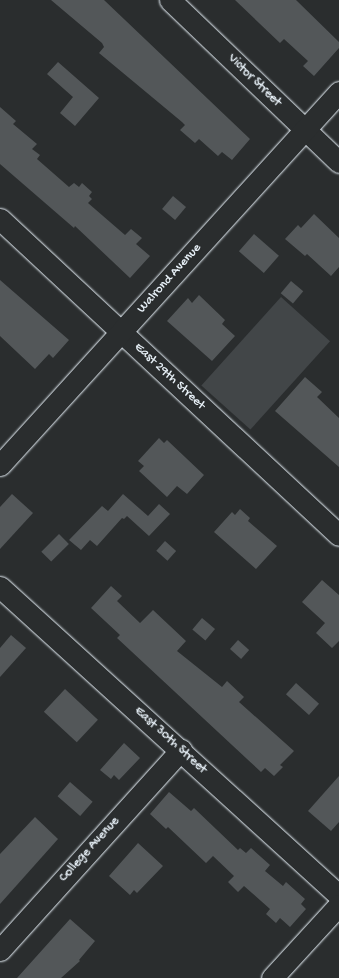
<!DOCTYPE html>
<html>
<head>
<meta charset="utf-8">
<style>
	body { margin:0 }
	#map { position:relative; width:339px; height:978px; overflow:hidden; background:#2a2d2e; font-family:"Gochi Hand",sans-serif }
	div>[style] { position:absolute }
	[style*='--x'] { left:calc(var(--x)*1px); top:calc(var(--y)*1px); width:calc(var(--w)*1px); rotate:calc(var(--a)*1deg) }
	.green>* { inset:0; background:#424648; transform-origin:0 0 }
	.building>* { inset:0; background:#535759; transform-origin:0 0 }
	.roads { filter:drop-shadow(0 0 1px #e8f1f8) drop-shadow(0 0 1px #e8f1f8) }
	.minor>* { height:21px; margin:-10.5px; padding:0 10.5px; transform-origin:10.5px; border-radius:10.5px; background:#2a2d2e }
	span { translate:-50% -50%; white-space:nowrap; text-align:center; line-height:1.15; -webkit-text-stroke:3.5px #2a2d2e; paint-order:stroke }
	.street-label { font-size:13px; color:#e8f1f8 }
</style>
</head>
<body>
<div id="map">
	<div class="green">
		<div style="left:281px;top:297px;width:66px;height:119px;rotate:42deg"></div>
	</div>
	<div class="building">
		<div style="clip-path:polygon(51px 0,104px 0,250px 139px,232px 160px,222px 152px,218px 156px,199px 139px,195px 143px,180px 130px,185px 125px,182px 122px,99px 53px,104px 47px,102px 43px)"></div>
		<div style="clip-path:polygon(235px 0,296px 0,339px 42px,339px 48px,314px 76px,303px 66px,308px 61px,284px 39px,280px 43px)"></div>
		<div style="clip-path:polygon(58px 62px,99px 98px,75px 126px,60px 113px,73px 97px,47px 74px)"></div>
		<div style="clip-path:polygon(0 107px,16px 121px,13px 124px,37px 144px,32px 149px,40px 155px,37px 159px,69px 187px,74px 183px,79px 187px,82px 183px,92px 192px,89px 196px,92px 199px,88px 203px,125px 235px,131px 229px,142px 238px,136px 244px,150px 256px,130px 278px,75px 226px,74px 228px,0 164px)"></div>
		<div style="left:173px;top:196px;width:17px;height:17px;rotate:40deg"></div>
		<div style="clip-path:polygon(314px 214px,339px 238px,339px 267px,331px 276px,307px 254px,305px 256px,285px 239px,298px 225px,301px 228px)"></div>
		<div style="left:254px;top:234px;width:33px;height:23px;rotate:41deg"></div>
		<div style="clip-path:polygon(0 280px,69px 340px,53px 358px,49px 354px,35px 369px,0 336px)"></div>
		<div style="left:291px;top:281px;width:16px;height:16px;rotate:40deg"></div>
		<div style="clip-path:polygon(199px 295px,225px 320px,222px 324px,235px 336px,212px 361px,167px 321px,188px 298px,192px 303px)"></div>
		<div style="clip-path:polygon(305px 377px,322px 392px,317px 397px,339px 418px,339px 467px,275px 411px)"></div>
		<div style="clip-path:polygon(159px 438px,164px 443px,167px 440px,204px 475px,187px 494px,177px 486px,167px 497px,139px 471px,144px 466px,138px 461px)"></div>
		<div style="clip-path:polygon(12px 494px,33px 513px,0 549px,0 507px)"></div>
		<div style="clip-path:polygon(123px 494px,148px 516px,159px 504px,170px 514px,149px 536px,127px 516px,124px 519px,122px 518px,97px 546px,90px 540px,81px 550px,69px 540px,102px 506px,108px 511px)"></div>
		<div style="clip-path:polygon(240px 509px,250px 518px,248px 521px,277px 546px,256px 569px,214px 532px,232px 512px,235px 515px)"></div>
		<div style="left:59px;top:534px;width:14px;height:25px;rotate:45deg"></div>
		<div style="left:165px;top:541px;width:15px;height:13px;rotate:42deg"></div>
		<div style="clip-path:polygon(322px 580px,339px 595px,339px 641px,332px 648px,316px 633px,325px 623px,302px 602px)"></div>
		<div style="clip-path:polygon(111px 586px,122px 596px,117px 601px,140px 623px,153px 610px,186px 641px,177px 651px,222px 687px,227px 681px,244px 697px,239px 702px,294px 751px,280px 765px,283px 767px,274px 776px,265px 768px,261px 772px,117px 638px,120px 635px,91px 608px)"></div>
		<div style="left:202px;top:618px;width:17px;height:15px;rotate:40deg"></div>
		<div style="clip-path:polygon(11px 635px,26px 648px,0 677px,0 648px)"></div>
		<div style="left:238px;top:640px;width:15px;height:12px;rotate:42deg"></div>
		<div style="left:296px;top:683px;width:31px;height:15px;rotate:42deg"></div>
		<div style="left:65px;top:689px;width:45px;height:31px;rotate:43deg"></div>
		<div style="clip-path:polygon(124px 743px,140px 758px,119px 780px,114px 775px,111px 779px,100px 770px)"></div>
		<div style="clip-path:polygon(339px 776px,339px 822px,331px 831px,308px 811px)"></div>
		<div style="left:70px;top:782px;width:30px;height:19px;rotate:41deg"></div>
		<div style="clip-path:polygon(169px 792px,191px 811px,194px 808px,238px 850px,240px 848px,246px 853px,251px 848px,270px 865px,265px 871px,283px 886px,286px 882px,305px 899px,301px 904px,306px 909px,290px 927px,280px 918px,276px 923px,266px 914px,270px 909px,244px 886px,238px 892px,228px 882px,234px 876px,213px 856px,206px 863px,168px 827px,166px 829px,150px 814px)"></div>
		<div style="clip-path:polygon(35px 817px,58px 839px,0 904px,0 854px)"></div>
		<div style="clip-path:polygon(138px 843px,163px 866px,137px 893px,134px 890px,130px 895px,109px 876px)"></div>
		<div style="clip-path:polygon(70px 919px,95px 941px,79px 960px,80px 961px,61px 978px,17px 978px)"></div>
	</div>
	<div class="roads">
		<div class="minor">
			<div style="--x:170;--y:0;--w:234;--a:43.8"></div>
			<div style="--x:0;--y:219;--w:463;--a:43"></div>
			<div style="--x:0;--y:465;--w:504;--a:-47.73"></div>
			<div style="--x:0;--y:587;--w:459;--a:42.3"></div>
			<div style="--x:0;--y:950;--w:270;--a:-47.9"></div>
			<div style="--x:272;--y:978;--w:99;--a:-47.5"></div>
		</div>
	</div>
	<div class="street-label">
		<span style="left:254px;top:81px;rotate:44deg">Victor Street</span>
		<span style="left:170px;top:279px;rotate:-48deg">Walrond Avenue</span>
		<span style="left:169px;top:377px;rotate:43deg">East 29th Street</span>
		<span style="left:170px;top:741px;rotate:42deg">East 30th Street</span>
		<span style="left:90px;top:850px;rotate:-48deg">College Avenue</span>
	</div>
</div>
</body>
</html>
